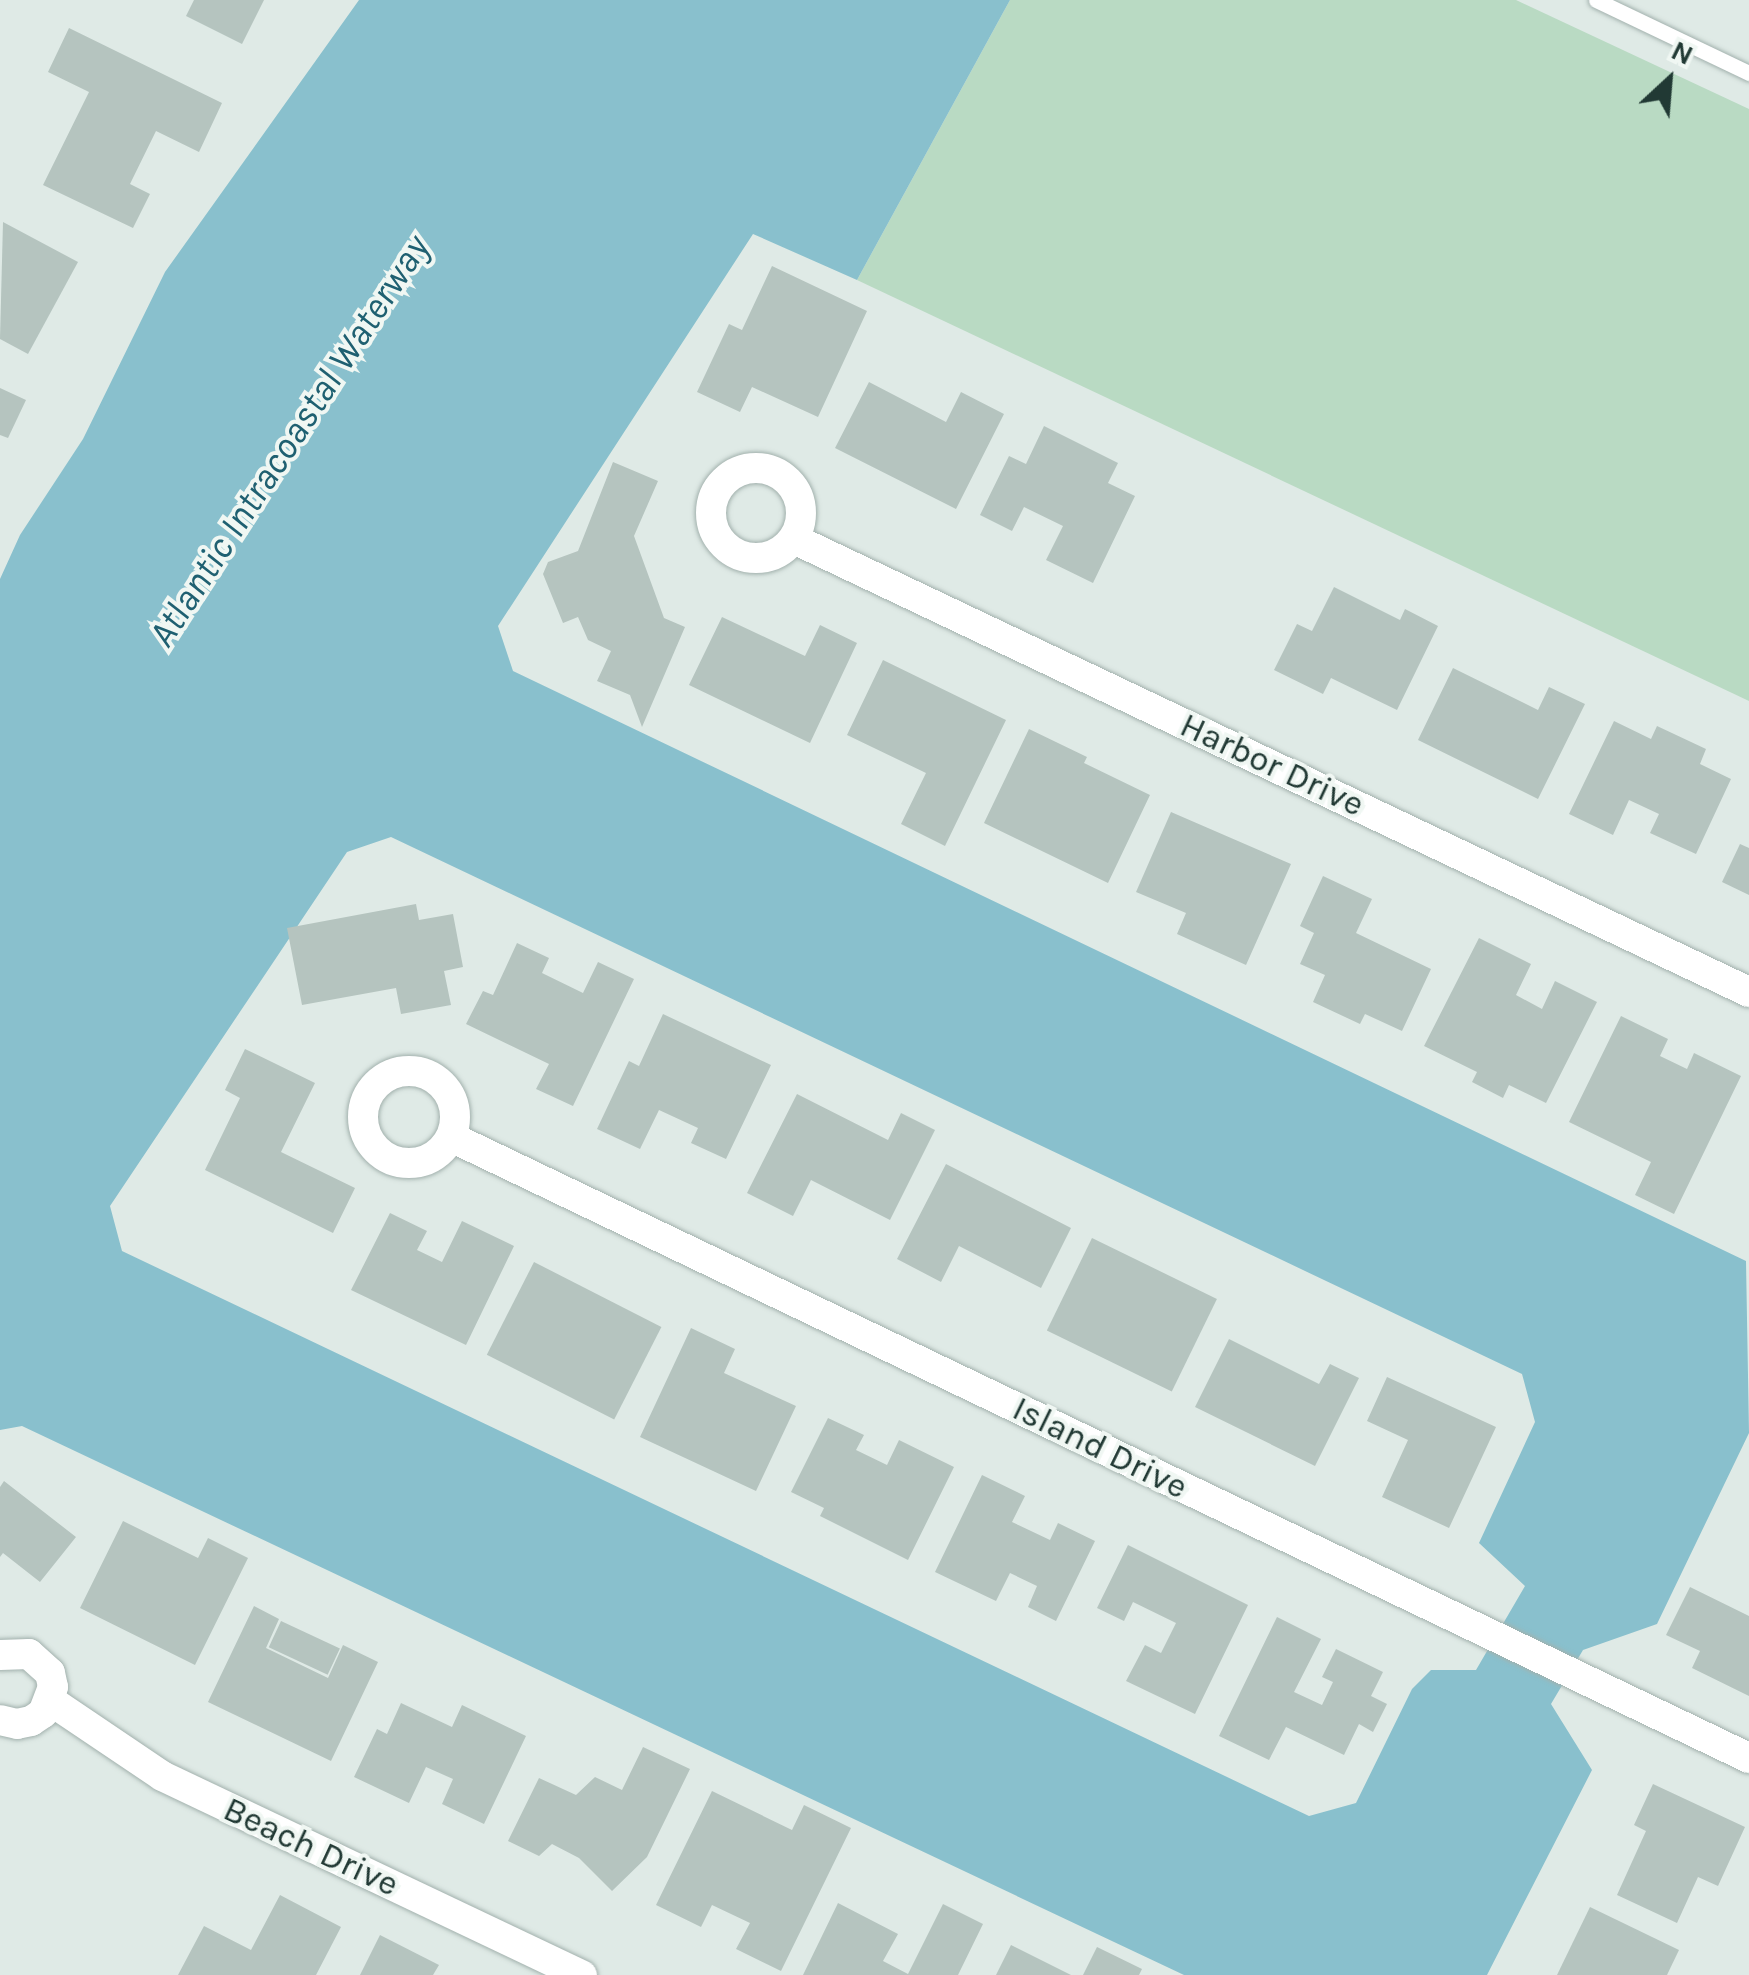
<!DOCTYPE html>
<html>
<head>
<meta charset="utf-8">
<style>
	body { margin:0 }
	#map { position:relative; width:1749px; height:1975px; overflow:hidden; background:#dfeae6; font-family:Karla,sans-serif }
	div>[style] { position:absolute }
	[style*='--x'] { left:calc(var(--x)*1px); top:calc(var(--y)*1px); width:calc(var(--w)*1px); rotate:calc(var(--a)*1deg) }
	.green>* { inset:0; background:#b9dac3 }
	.water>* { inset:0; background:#89c0cd }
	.building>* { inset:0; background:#b5c4bf; transform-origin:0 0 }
	.roads { filter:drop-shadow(0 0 2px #a2b1ad) drop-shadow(0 0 2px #a2b1ad) }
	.service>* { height:15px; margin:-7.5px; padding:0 7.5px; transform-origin:7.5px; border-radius:7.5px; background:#fff }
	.minor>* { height:30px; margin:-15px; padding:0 15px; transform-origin:15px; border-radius:15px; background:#fff }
	.minor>.ring { margin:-15px; padding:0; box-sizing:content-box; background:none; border:30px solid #fff; border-radius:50% }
	span { translate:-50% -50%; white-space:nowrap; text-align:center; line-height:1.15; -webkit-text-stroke:8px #f0f7f3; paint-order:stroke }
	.street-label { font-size:35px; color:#213934 }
	.water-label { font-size:38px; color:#1f6071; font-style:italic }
	.north { position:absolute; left:1619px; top:30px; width:100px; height:100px; -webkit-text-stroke:8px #f0f7f3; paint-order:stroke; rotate:26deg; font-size:28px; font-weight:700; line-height:40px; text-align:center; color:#213934 }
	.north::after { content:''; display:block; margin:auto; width:35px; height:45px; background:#213934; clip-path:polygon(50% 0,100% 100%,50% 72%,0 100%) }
</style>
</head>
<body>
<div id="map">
	<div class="green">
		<div style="clip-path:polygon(1010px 0,1516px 0,1749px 109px,1749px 701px,857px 280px)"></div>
	</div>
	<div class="water">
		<div style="clip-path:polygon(evenodd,359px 0,1010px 0,857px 280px,753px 234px,498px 626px,513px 671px,1746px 1261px,1749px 1433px,1657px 1624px,1583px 1650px,1551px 1704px,1592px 1770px,1487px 1975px,1184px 1975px,22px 1426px,0 1430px,0 579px,20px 535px,83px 439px,165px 272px,359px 0,391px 837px,1522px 1374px,1535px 1422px,1479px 1543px,1525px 1586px,1476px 1670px,1431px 1670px,1412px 1689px,1356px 1803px,1309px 1816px,122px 1251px,110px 1206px,347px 852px,391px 837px)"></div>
	</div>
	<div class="building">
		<div style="clip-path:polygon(194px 0,264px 0,242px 44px,186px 16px)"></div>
		<div style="clip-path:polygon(69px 28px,222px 103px,199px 152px,156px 131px,130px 184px,150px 194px,133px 228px,43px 185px,89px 92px,48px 72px)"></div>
		<div style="clip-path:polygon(3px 222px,78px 262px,28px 354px,0 339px)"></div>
		<div style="clip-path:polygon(772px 266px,867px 311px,818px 417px,752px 387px,740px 412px,697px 392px,729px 324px,742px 330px)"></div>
		<div style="clip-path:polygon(869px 382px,946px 422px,961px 392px,1004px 414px,956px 509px,835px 448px)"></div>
		<div style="clip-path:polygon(0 388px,26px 400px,8px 438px,0 435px)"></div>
		<div style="clip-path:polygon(1044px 426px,1118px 463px,1108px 483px,1135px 496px,1093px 583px,1046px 560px,1063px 526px,1024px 507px,1012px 531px,980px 515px,1009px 456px,1026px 464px)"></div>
		<div style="clip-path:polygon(613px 462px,658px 481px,634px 536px,664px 618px,685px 627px,642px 727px,630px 695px,597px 681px,611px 651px,588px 640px,578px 617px,563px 623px,543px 574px,548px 562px,578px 551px)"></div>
		<div style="clip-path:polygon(1334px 587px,1400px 620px,1405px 609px,1438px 626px,1397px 710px,1331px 678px,1323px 694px,1274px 670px,1297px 624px,1312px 631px)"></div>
		<div style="clip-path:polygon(722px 617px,805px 656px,820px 625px,857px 643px,810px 743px,689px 685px)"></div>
		<div style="clip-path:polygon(883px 660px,1006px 720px,945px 846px,901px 824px,926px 773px,847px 735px)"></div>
		<div style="clip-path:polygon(1453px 668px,1538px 710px,1549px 687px,1585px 704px,1538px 799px,1418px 740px)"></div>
		<div style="clip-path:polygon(1614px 721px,1651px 739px,1657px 726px,1706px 749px,1700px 764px,1731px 779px,1696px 854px,1650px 833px,1659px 814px,1629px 800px,1613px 835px,1569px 814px)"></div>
		<div style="clip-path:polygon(1029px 729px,1087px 757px,1084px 763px,1150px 795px,1108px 883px,984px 823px)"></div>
		<div style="clip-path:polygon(1171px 812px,1291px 864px,1246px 965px,1177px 934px,1186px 913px,1136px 892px)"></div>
		<div style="clip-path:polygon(1740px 844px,1749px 848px,1749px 895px,1722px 882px)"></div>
		<div style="clip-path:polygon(1323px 876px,1372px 899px,1356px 933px,1431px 969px,1402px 1031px,1365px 1014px,1360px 1024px,1313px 1002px,1325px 975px,1300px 964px,1314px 933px,1300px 926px)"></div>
		<div style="clip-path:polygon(416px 904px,419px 920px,453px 914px,463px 967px,444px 971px,451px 1005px,401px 1014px,396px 988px,302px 1005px,287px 928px)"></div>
		<div style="clip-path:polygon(1479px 938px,1531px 964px,1516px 995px,1542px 1009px,1555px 981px,1597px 1002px,1546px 1103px,1509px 1085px,1503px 1098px,1472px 1082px,1477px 1072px,1424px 1046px)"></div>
		<div style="clip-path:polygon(517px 943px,549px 958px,542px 973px,583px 993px,598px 962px,634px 979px,573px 1106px,536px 1089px,549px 1064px,466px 1024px,483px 991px,493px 995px)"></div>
		<div style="clip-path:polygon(663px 1014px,771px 1065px,726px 1159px,691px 1143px,698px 1128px,659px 1110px,640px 1149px,597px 1129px,629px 1061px,639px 1066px)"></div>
		<div style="clip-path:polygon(1621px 1016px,1668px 1039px,1660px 1056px,1687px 1069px,1694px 1053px,1741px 1076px,1674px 1214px,1635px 1195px,1651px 1162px,1569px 1122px)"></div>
		<div style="clip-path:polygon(245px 1049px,315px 1083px,281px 1152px,355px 1188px,333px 1233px,205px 1170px,240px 1098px,225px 1090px)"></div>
		<div style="clip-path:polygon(797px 1094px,888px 1140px,901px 1113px,935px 1130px,890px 1220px,811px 1180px,793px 1216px,747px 1193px)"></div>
		<div style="clip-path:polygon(946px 1164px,1071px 1228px,1041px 1288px,959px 1246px,941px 1282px,897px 1259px)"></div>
		<div style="clip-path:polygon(390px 1213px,427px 1231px,417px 1250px,442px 1262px,462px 1221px,514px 1246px,466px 1345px,351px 1290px)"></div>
		<div style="left:1092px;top:1238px;width:139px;height:103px;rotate:26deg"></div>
		<div style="left:534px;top:1262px;width:143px;height:104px;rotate:27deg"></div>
		<div style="clip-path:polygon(691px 1328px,735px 1349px,724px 1373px,796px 1406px,756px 1491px,640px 1437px)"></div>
		<div style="clip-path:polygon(1229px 1339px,1319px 1384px,1330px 1364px,1359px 1378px,1315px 1466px,1195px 1407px)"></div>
		<div style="clip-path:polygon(1387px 1377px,1496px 1427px,1449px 1528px,1382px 1497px,1408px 1440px,1367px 1421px)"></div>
		<div style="clip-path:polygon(828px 1418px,864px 1435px,856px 1450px,887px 1465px,899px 1440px,954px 1467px,908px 1560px,820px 1516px,824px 1508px,791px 1492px)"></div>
		<div style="clip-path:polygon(982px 1475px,1025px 1496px,1012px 1522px,1050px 1540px,1058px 1523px,1095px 1541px,1056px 1621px,1028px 1607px,1037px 1586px,1010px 1573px,996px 1601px,935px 1572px)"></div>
		<div style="clip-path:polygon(4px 1481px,76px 1537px,40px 1582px,3px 1553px,0 1557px,0 1487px)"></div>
		<div style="clip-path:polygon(123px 1521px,198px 1558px,208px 1538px,248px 1558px,195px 1665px,80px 1608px)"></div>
		<div style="clip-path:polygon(1128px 1545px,1248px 1605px,1195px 1714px,1126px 1681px,1145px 1645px,1161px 1653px,1176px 1623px,1133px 1602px,1124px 1621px,1097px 1608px)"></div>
		<div style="clip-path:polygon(1690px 1587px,1749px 1616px,1749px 1696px,1692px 1668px,1700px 1651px,1666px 1635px)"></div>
		<div style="clip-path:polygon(254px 1606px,279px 1619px,266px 1648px,328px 1678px,343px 1645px,378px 1662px,331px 1761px,208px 1702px)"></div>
		<div style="clip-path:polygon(1277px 1617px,1321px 1639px,1294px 1692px,1322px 1705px,1333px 1682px,1322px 1677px,1336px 1649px,1383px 1672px,1371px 1696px,1387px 1704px,1373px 1732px,1359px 1724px,1344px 1755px,1286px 1727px,1269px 1760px,1219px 1736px)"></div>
		<div style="left:281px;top:1621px;width:65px;height:29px;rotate:25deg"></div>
		<div style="clip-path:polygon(401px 1703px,452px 1727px,462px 1705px,526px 1736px,484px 1824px,442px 1804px,453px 1779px,426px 1767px,409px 1803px,354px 1777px,377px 1729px,387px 1734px)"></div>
		<div style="clip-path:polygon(643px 1747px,690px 1769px,647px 1857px,612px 1891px,579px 1858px,552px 1844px,539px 1856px,508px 1841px,539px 1778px,576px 1795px,595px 1777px,622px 1790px)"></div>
		<div style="clip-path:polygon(1653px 1784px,1745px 1827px,1718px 1886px,1698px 1877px,1677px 1923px,1617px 1895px,1646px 1831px,1634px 1825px)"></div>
		<div style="clip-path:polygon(712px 1791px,792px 1830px,804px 1805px,851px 1828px,781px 1971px,736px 1949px,750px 1923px,712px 1905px,701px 1927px,656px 1905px)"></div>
		<div style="clip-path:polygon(280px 1895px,341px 1927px,316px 1975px,178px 1975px,204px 1926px,251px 1950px)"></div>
		<div style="clip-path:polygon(838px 1903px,898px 1934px,883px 1961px,908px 1974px,943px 1904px,983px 1924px,958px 1975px,803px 1975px)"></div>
		<div style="clip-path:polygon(1590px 1907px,1679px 1950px,1667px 1975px,1557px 1975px)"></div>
		<div style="clip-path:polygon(380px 1935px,439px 1965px,433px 1975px,360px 1975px)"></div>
		<div style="clip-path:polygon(1011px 1945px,1071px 1975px,996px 1975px)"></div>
		<div style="clip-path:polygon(1097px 1947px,1142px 1969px,1139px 1975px,1083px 1975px)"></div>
	</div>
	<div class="roads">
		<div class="service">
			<div style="--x:1596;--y:0;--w:170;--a:25.5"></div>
		</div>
		<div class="minor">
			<div class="ring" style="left:711px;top:468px;width:60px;height:60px"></div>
			<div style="--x:794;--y:539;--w:1057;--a:25.38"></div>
			<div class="ring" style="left:363px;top:1071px;width:62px;height:62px"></div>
			<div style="--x:451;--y:1137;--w:1439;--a:25.57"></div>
			<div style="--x:0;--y:1655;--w:29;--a:-2"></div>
			<div style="--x:29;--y:1654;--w:28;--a:42"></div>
			<div style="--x:50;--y:1673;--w:14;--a:78"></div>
			<div style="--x:53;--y:1687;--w:28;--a:111"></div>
			<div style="--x:43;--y:1713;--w:14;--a:146"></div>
			<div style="--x:31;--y:1721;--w:14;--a:168"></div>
			<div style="--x:17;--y:1724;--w:17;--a:-167"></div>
			<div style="--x:51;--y:1701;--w:134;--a:34"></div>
			<div style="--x:162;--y:1776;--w:465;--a:25.4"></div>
		</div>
	</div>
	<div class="street-label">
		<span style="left:1272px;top:765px;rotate:25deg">Harbor Drive</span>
		<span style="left:1100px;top:1448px;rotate:26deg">Island Drive</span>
		<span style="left:311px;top:1847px;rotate:25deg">Beach Drive</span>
	</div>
	<div class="water-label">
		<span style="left:289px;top:441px;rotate:-57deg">Atlantic Intracoastal Waterway</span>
	</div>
	<div class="north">N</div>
</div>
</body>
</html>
